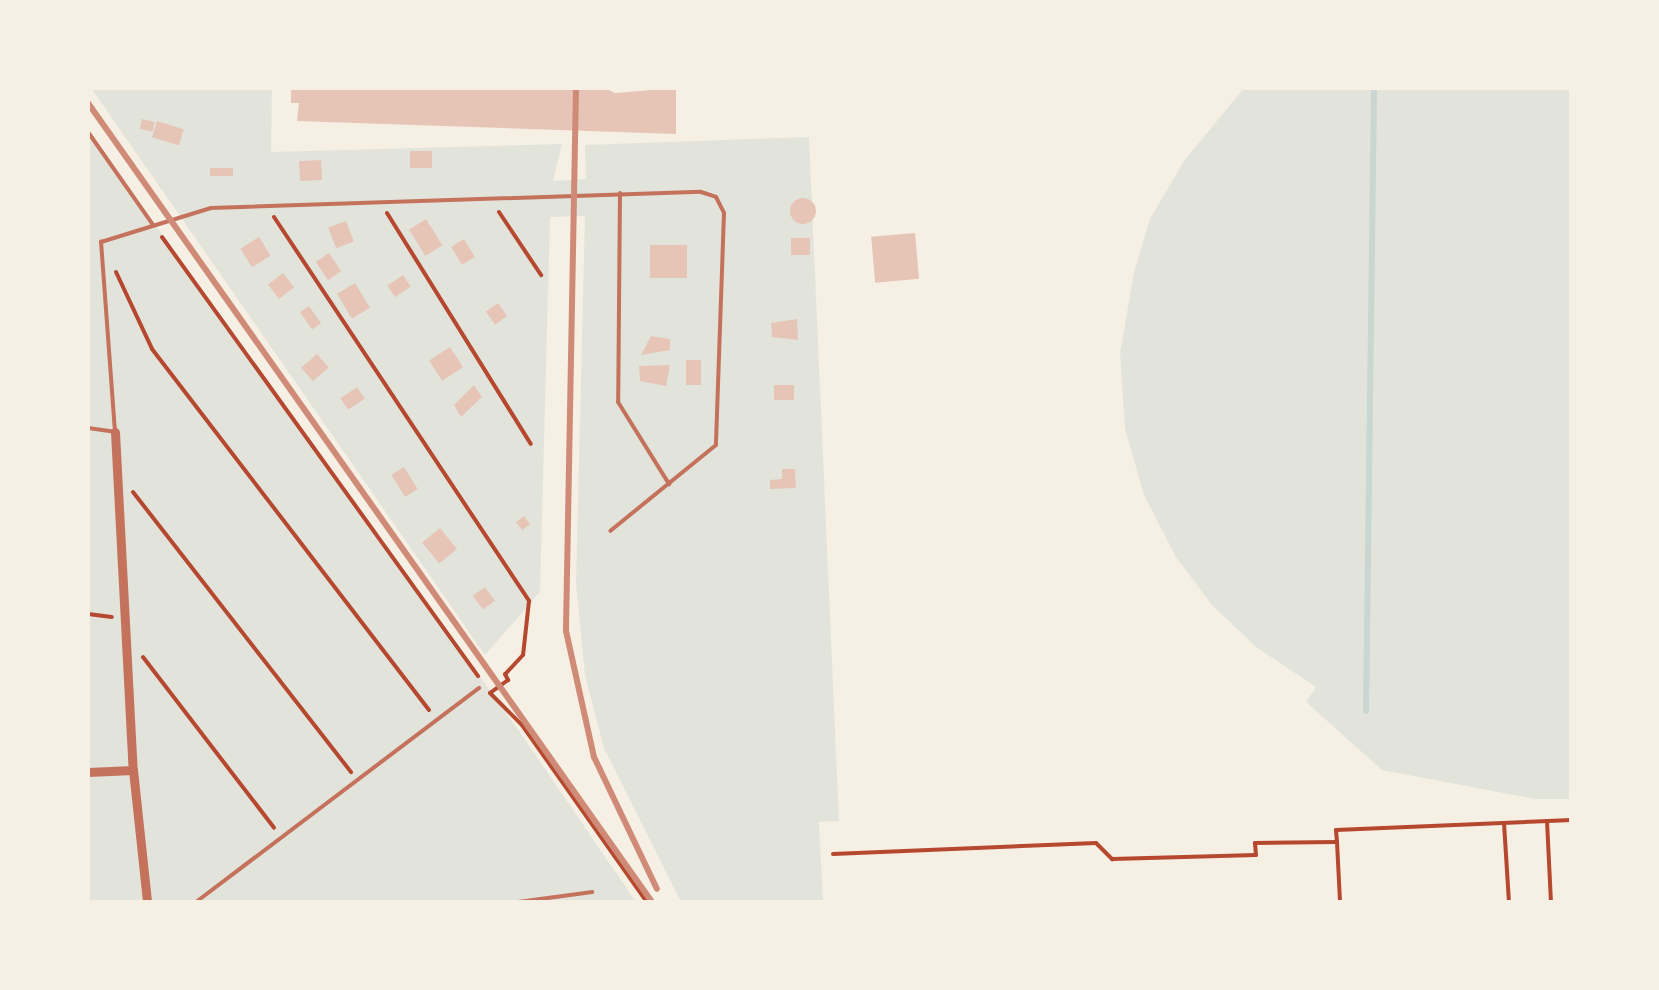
<!DOCTYPE html>
<html>
<head>
<meta charset="utf-8">
<style>
	body { margin:0 }
	#map { position:relative; width:1659px; height:990px; overflow:hidden; background:#f6efe4; font-family:"Fira Sans",sans-serif }
	div>[style] { position:absolute }
	[style*='--x'] { left:calc(var(--x)*1px); top:calc(var(--y)*1px); width:calc(var(--w)*1px); rotate:calc(var(--a)*1deg) }
	.green>* { inset:0; background:#e2e4dc }
	.stream>* { height:6px; margin:-3px; padding:0 3px; transform-origin:3px; border-radius:3px; background:#c9d6d2 }
	.building>* { inset:0; background:#e6c5b7; transform-origin:0 0 }
	.round { border-radius:50% }
	.path>* { height:4px; margin:-2px; padding:0 2px; transform-origin:2px; border-radius:2px; background:#b5482f }
	.service>* { height:4px; margin:-2px; padding:0 2px; transform-origin:2px; border-radius:2px; background:#c5725c }
	.minor>* { height:9px; margin:-4.5px; padding:0 4.5px; transform-origin:4.5px; border-radius:4.5px; background:#c5725c }
	.rail>* { height:6px; margin:-3px; padding:0 3px; transform-origin:3px; border-radius:3px; background:#cf8b77 }
	span { translate:-50% -50%; white-space:nowrap; text-align:center; line-height:1.15; -webkit-text-stroke:8px #f6efe4; paint-order:stroke }
	.frame { position:absolute; inset:0; border:90px solid #f6efe4; pointer-events:none }
</style>
</head>
<body>
<div id="map">
	<div class="green">
		<div style="clip-path:polygon(91px 88px,272px 88px,271px 152px,562px 144px,553px 181px,586px 179px,585px 145px,809px 137px,839px 821px,819px 822px,823px 902px,681px 902px,604px 748px,585px 676px,576px 583px,585px 216px,550px 217px,540px 592px,485px 655px)"></div>
		<div style="clip-path:polygon(1244px 88px,1571px 88px,1571px 799px,1535px 799px,1382px 770px,1306px 702px,1316px 687px,1256px 647px,1212px 605px,1176px 557px,1144px 495px,1125px 429px,1120px 354px,1134px 272px,1150px 219px,1184px 161px)"></div>
		<div style="clip-path:polygon(88px 131px,519px 731px,636px 902px,88px 902px)"></div>
	</div>
	<div class="stream">
		<div style="--x:1366;--y:711;--w:623;--a:-89.26"></div>
	</div>
	<div class="building">
		<div style="clip-path:polygon(291px 88px,605px 88px,615px 93px,676px 88px,676px 134px,297px 121px,299px 103px,291px 103px)"></div>
		<div style="left:142px;top:119px;width:13px;height:10px;rotate:13deg"></div>
		<div style="left:157px;top:121px;width:28px;height:17px;rotate:17deg"></div>
		<div style="left:432px;top:151px;width:17px;height:22px;rotate:90deg"></div>
		<div style="left:321px;top:160px;width:20px;height:22px;rotate:87deg"></div>
		<div style="left:210px;top:168px;width:23px;height:8px"></div>
		<div class="round" style="left:790px;top:198px;width:26px;height:26px"></div>
		<div style="left:426px;top:219px;width:31px;height:20px;rotate:58deg"></div>
		<div style="left:346px;top:221px;width:22px;height:19px;rotate:69deg"></div>
		<div style="left:915px;top:233px;width:46px;height:44px;rotate:85deg"></div>
		<div style="left:259px;top:237px;width:22px;height:22px;rotate:58deg"></div>
		<div style="left:791px;top:238px;width:19px;height:17px"></div>
		<div style="left:464px;top:239px;width:21px;height:15px;rotate:59deg"></div>
		<div style="left:650px;top:245px;width:37px;height:33px"></div>
		<div style="left:329px;top:253px;width:22px;height:16px;rotate:56deg"></div>
		<div style="left:283px;top:273px;width:18px;height:19px;rotate:52deg"></div>
		<div style="left:403px;top:275px;width:14px;height:19px;rotate:56deg"></div>
		<div style="left:355px;top:283px;width:29px;height:21px;rotate:59deg"></div>
		<div style="left:498px;top:303px;width:16px;height:15px;rotate:55deg"></div>
		<div style="left:309px;top:306px;width:21px;height:11px;rotate:55deg"></div>
		<div style="clip-path:polygon(797px 319px,798px 340px,772px 337px,771px 323px)"></div>
		<div style="clip-path:polygon(651px 336px,670px 339px,670px 350px,641px 355px)"></div>
		<div style="left:450px;top:347px;width:24px;height:25px;rotate:57deg"></div>
		<div style="left:317px;top:354px;width:18px;height:21px;rotate:49deg"></div>
		<div style="left:686px;top:360px;width:15px;height:25px"></div>
		<div style="clip-path:polygon(670px 365px,666px 386px,640px 381px,639px 366px)"></div>
		<div style="clip-path:polygon(474px 385px,482px 397px,461px 417px,454px 405px)"></div>
		<div style="left:774px;top:385px;width:20px;height:15px"></div>
		<div style="left:357px;top:387px;width:14px;height:20px;rotate:56deg"></div>
		<div style="left:404px;top:467px;width:26px;height:15px;rotate:58deg"></div>
		<div style="clip-path:polygon(782px 469px,795px 469px,796px 488px,770px 489px,770px 480px,782px 479px)"></div>
		<div style="left:524px;top:516px;width:10px;height:10px;rotate:53deg"></div>
		<div style="left:440px;top:528px;width:27px;height:23px;rotate:51deg"></div>
		<div style="left:485px;top:587px;width:17px;height:15px;rotate:54deg"></div>
	</div>
	<div class="path">
		<div style="--x:499;--y:212;--w:76;--a:56.3"></div>
		<div style="--x:387;--y:213;--w:272;--a:58.1"></div>
		<div style="--x:274;--y:217;--w:461;--a:56.4"></div>
		<div style="--x:529;--y:601;--w:54;--a:96.3"></div>
		<div style="--x:523;--y:655;--w:26;--a:133"></div>
		<div style="--x:505;--y:674;--w:7;--a:63"></div>
		<div style="--x:508;--y:680;--w:22;--a:144"></div>
		<div style="--x:162;--y:237;--w:541;--a:54.25"></div>
		<div style="--x:116;--y:272;--w:85;--a:64.9"></div>
		<div style="--x:152;--y:349;--w:455;--a:52.5"></div>
		<div style="--x:133;--y:492;--w:355;--a:52.1"></div>
		<div style="--x:88;--y:614;--w:24;--a:7"></div>
		<div style="--x:143;--y:657;--w:215;--a:52.5"></div>
		<div style="--x:490;--y:693;--w:45;--a:45"></div>
		<div style="--x:522;--y:725;--w:217;--a:54.8"></div>
		<div style="--x:1547;--y:821;--w:81;--a:87.2"></div>
		<div style="--x:1504;--y:823;--w:79;--a:86.4"></div>
		<div style="--x:1337;--y:842;--w:60;--a:87.1"></div>
		<div style="--x:833;--y:854;--w:263;--a:-2.4"></div>
		<div style="--x:1096;--y:843;--w:23;--a:45"></div>
		<div style="--x:1112;--y:859;--w:144;--a:-1.6"></div>
		<div style="--x:1256;--y:855;--w:12;--a:-95"></div>
		<div style="--x:1255;--y:843;--w:82;--a:-0.7"></div>
		<div style="--x:1337;--y:842;--w:12;--a:-95"></div>
		<div style="--x:1336;--y:830;--w:236;--a:-2.4"></div>
	</div>
	<div class="service">
		<div style="--x:88;--y:132;--w:113;--a:55"></div>
		<div style="--x:620;--y:193;--w:209;--a:90.5"></div>
		<div style="--x:618;--y:402;--w:97;--a:58.1"></div>
		<div style="--x:88;--y:428;--w:27;--a:8"></div>
		<div style="--x:115;--y:432;--w:191;--a:-94.2"></div>
		<div style="--x:101;--y:242;--w:115;--a:-17.2"></div>
		<div style="--x:211;--y:208;--w:490;--a:-1.9"></div>
		<div style="--x:701;--y:192;--w:16;--a:18"></div>
		<div style="--x:716;--y:197;--w:18;--a:63"></div>
		<div style="--x:724;--y:213;--w:232;--a:92"></div>
		<div style="--x:716;--y:445;--w:136;--a:140.9"></div>
		<div style="--x:196;--y:902;--w:355;--a:-37.1"></div>
		<div style="--x:518;--y:902;--w:75;--a:-7.7"></div>
	</div>
	<div class="minor">
		<div style="--x:115;--y:432;--w:338;--a:87"></div>
		<div style="--x:133;--y:770;--w:133;--a:83.9"></div>
		<div style="--x:88;--y:772;--w:45;--a:-2.5"></div>
	</div>
	<div class="rail">
		<div style="--x:576;--y:88;--w:543;--a:91.06"></div>
		<div style="--x:566;--y:631;--w:129;--a:77.5"></div>
		<div style="--x:594;--y:757;--w:146;--a:64.5"></div>
		<div style="--x:88;--y:103;--w:978;--a:54.78"></div>
	</div>
	<div class="frame"></div>
</div>
</body>
</html>
